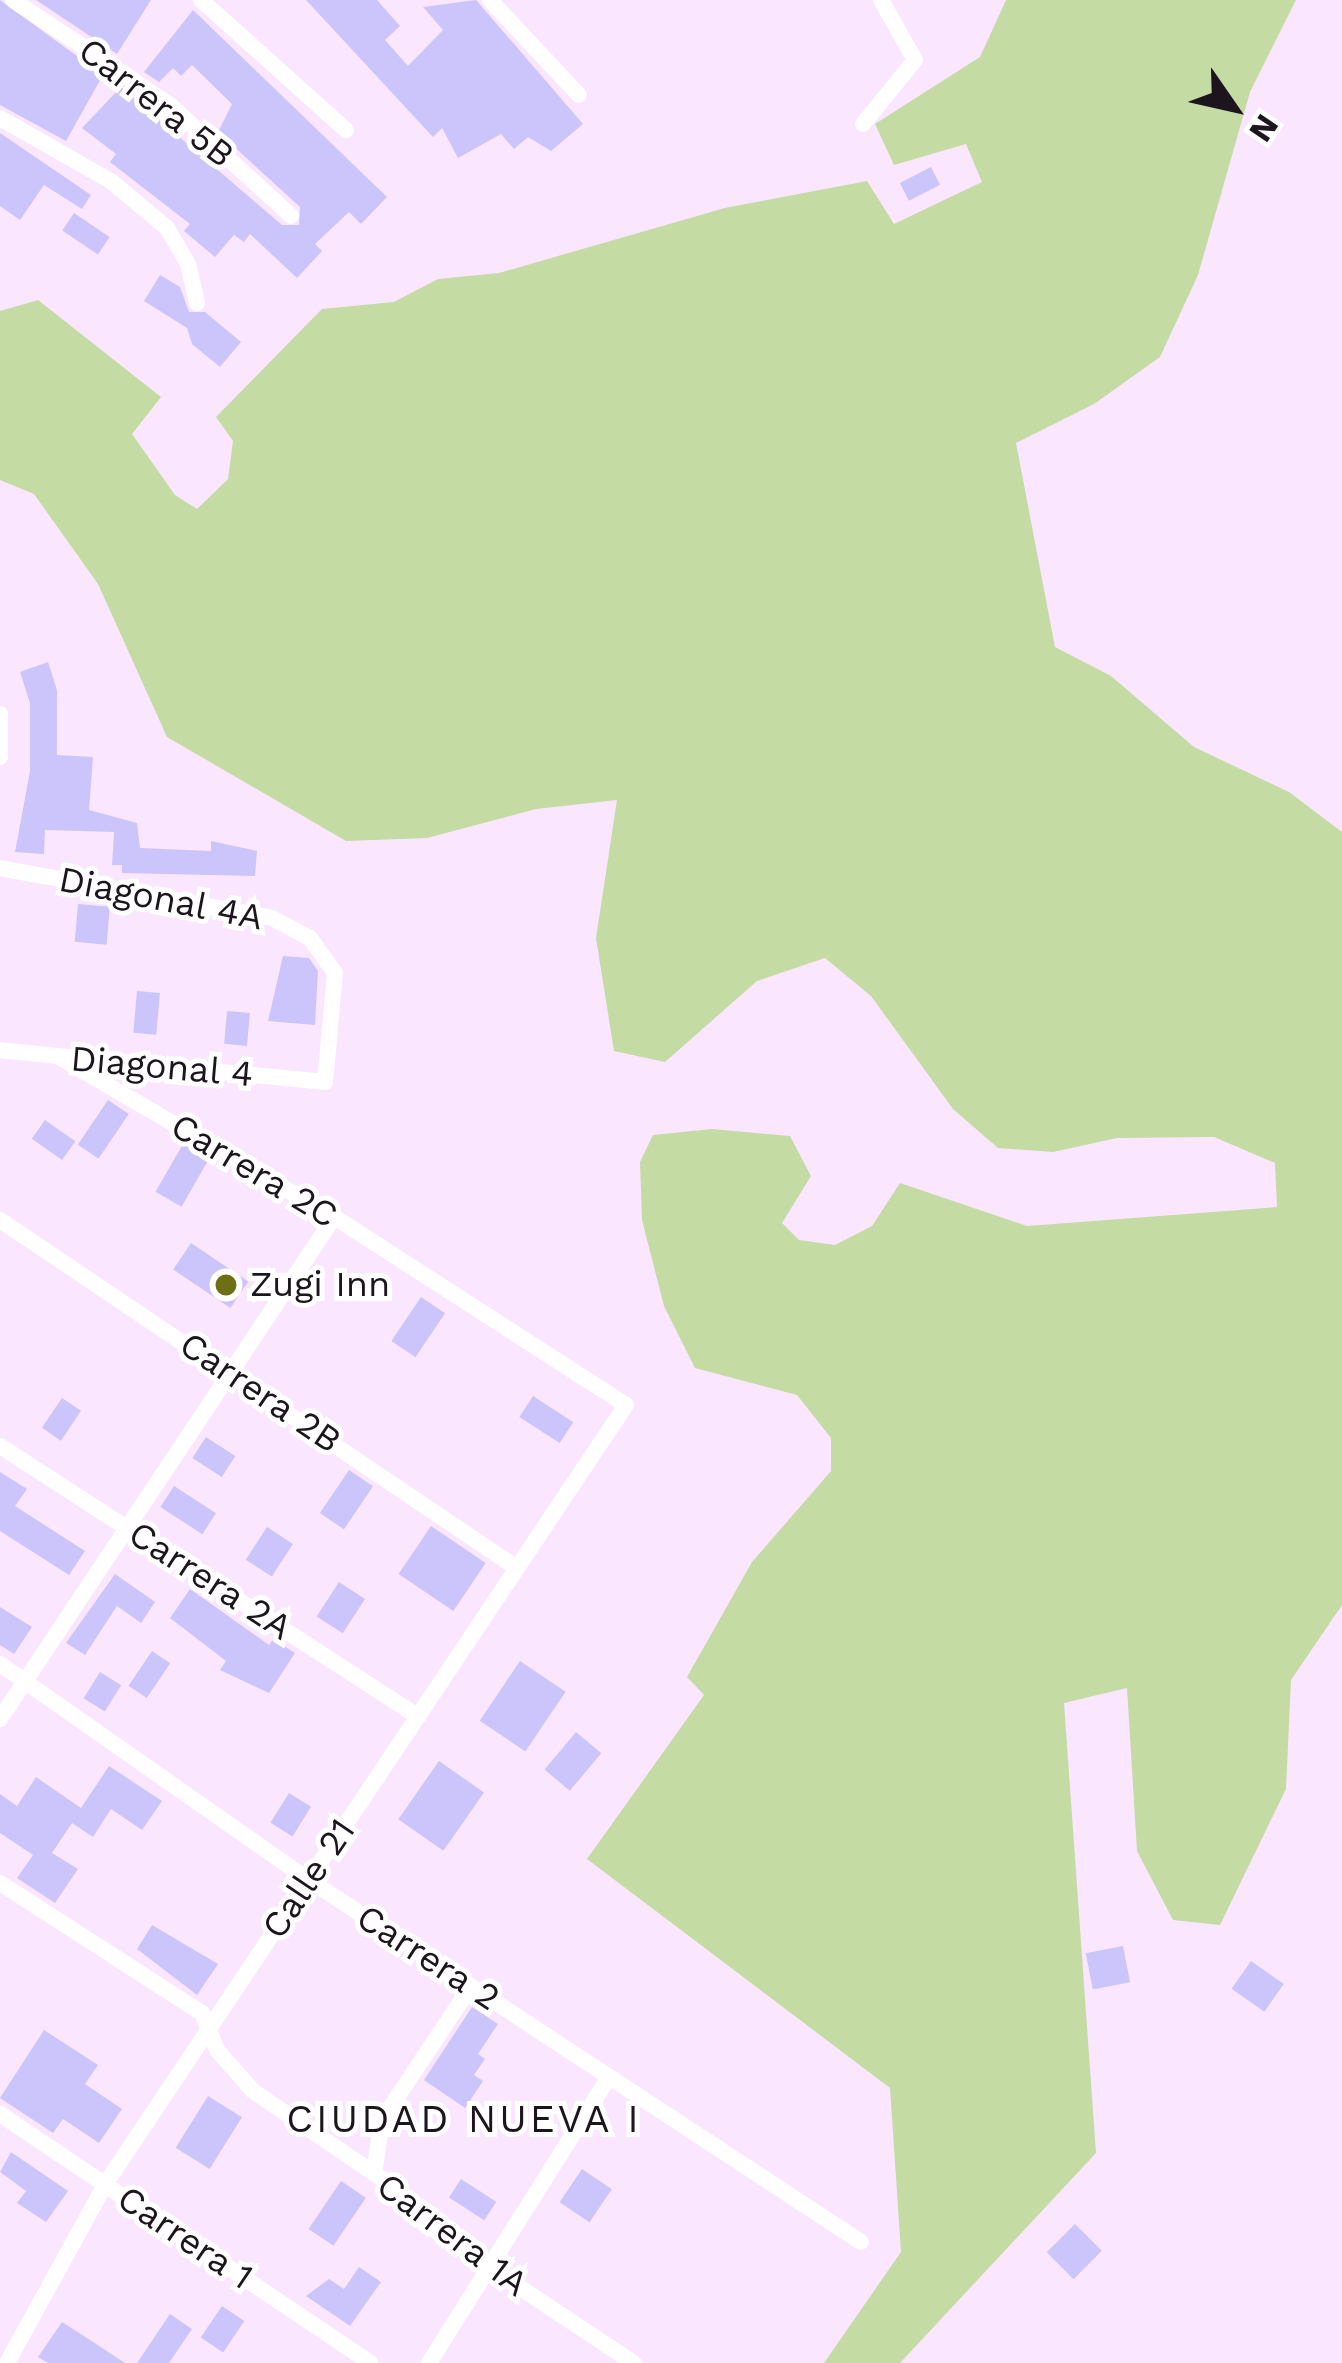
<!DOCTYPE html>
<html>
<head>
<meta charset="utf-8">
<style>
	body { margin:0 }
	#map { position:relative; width:1342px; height:2363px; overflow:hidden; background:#fbe6ff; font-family:"Work Sans",sans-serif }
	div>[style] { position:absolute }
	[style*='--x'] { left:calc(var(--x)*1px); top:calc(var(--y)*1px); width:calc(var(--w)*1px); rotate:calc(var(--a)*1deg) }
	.green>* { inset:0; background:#c4dba4 }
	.building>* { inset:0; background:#ccc5fb; transform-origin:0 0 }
	.minor>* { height:16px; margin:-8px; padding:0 8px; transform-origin:8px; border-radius:8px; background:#fff }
	.dots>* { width:33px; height:33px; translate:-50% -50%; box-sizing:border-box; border:6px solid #fff; border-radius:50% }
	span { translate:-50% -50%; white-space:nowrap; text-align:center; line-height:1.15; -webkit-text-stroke:10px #fff; paint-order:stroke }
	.street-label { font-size:36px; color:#1c151d }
	.poi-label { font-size:36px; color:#1c151d }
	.left { translate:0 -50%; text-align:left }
	.neighbourhood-label { font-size:39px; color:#1c151d; letter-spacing:3px }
	.north { position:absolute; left:1174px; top:48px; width:120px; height:120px; -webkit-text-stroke:9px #fff; paint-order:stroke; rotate:124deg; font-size:33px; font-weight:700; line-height:48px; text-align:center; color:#1c151d }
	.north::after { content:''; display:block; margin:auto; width:42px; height:54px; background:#1c151d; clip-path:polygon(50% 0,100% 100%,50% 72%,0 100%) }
</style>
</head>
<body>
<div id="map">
	<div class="green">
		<div style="clip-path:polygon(1006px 0,1296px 0,1250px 92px,1198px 275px,1160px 357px,1094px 404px,1016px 443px,1055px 647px,1111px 676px,1194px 747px,1289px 792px,1342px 832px,1342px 1605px,1291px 1680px,1286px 1789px,1220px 1925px,1173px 1920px,1137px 1851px,1127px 1688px,1064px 1703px,1096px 2153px,900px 2363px,824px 2363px,901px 2252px,890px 2088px,587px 1859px,704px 1695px,687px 1677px,752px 1562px,831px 1471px,831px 1438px,797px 1395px,695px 1368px,664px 1306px,642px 1220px,640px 1162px,653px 1135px,712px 1129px,790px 1136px,811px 1176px,782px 1223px,799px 1240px,835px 1245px,872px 1226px,900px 1183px,1027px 1226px,1277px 1207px,1275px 1163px,1214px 1137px,1117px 1138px,1053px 1152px,998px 1148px,953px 1109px,871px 996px,825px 958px,757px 981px,665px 1062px,614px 1051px,596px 938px,617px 800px,536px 809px,427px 838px,346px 841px,167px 737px,98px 584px,34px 494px,0 480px,0 311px,38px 300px,161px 397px,132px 434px,175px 495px,197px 509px,228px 479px,233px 441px,216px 417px,322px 309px,394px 302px,438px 279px,499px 273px,725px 208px,867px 181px,894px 224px,982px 182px,966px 144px,894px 165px,875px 124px,980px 57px)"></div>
	</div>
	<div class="building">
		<div style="clip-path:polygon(0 0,103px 75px,66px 141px,0 105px)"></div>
		<div style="clip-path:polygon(36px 0,151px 0,117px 54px)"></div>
		<div style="clip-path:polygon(306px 0,377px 0,400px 26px,385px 40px,408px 66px,443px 30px,423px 7px,476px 0,583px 124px,551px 151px,528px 137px,514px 149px,501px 134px,458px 158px,442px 128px,433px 137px)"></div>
		<div style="clip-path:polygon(193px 10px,387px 197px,361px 224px,349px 212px,315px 244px,322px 251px,297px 278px,250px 234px,244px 242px,234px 235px,215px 257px,184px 231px,190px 224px,110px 162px,116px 154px,82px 128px,121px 87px,282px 225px,299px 225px,300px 207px,218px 132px,232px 104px,192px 65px,181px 76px,173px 68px,159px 82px,144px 72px)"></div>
		<div style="clip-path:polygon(0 133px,91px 195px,82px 209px,44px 185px,20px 220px,0 206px)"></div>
		<div style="left:931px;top:167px;width:20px;height:35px;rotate:63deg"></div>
		<div style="left:74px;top:213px;width:43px;height:21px;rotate:34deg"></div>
		<div style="clip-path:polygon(160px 275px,180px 287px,189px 312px,205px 312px,241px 342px,220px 367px,192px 344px,187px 328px,144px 301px)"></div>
		<div style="clip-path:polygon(48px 662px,57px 690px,57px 755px,93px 757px,89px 810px,137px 823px,140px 848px,211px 851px,211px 841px,257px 851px,255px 876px,122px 873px,122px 865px,112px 865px,114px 832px,45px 830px,44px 854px,15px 852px,30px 771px,30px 703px,20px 672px)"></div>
		<div style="left:78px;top:904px;width:32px;height:38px;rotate:5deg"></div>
		<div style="clip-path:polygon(283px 956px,309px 958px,318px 971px,315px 1025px,268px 1021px)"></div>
		<div style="left:137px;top:991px;width:23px;height:42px;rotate:5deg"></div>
		<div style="left:227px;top:1011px;width:23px;height:33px;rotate:5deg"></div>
		<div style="left:108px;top:1100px;width:25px;height:54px;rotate:34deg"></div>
		<div style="left:45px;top:1120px;width:37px;height:23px;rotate:35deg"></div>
		<div style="left:183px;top:1144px;width:30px;height:55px;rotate:30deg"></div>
		<div style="left:191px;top:1243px;width:69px;height:32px;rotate:34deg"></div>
		<div style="left:421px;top:1297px;width:29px;height:53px;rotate:34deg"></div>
		<div style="left:533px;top:1396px;width:48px;height:25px;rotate:33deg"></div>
		<div style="left:62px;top:1398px;width:23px;height:36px;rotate:34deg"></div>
		<div style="left:206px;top:1437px;width:35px;height:25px;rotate:33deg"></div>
		<div style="left:349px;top:1470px;width:29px;height:52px;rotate:34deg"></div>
		<div style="clip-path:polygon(0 1472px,27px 1489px,15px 1506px,85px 1551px,69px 1575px,0 1531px)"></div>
		<div style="left:174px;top:1486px;width:50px;height:25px;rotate:33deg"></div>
		<div style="left:431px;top:1526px;width:66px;height:58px;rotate:34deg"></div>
		<div style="left:267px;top:1527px;width:31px;height:39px;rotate:33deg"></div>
		<div style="clip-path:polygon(115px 1574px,155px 1602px,141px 1623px,117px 1606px,85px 1655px,66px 1643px)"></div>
		<div style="left:339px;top:1582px;width:31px;height:41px;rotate:33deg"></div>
		<div style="clip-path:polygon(190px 1589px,269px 1645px,273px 1639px,295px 1653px,269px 1693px,220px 1670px,226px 1661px,170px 1618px)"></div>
		<div style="clip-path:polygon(0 1607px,32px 1627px,14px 1654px,0 1645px)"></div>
		<div style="left:152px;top:1651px;width:22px;height:42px;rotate:34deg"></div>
		<div style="left:520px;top:1661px;width:55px;height:72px;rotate:34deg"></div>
		<div style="left:100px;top:1672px;width:25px;height:31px;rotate:32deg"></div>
		<div style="left:576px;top:1732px;width:33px;height:49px;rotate:40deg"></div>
		<div style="left:439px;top:1761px;width:55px;height:71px;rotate:35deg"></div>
		<div style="clip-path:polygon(109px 1766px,162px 1801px,142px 1830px,111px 1809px,93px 1837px,72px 1823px,52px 1853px,78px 1869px,55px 1903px,17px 1878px,33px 1855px,0 1833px,0 1794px,17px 1806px,36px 1777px,81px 1808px)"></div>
		<div style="left:289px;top:1793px;width:26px;height:35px;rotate:32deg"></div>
		<div style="clip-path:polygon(152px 1925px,218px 1964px,197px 1995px,137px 1949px)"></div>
		<div style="left:1123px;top:1946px;width:37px;height:38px;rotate:79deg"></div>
		<div style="left:1251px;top:1961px;width:40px;height:34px;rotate:35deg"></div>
		<div style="clip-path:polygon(472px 2007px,498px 2024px,478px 2054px,485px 2059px,474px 2075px,483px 2081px,465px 2108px,424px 2080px)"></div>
		<div style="clip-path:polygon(44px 2030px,98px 2065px,85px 2084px,122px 2109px,99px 2143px,63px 2119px,53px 2133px,0 2098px)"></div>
		<div style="left:208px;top:2096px;width:40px;height:61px;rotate:32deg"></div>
		<div style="clip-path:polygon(11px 2152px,68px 2191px,46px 2222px,17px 2203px,26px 2191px,0 2172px)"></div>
		<div style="left:582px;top:2169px;width:36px;height:40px;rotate:34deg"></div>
		<div style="left:461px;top:2179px;width:42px;height:22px;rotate:33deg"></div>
		<div style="left:341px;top:2181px;width:30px;height:58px;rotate:34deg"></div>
		<div style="left:1075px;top:2224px;width:38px;height:40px;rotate:45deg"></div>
		<div style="clip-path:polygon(359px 2267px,381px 2282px,350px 2326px,306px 2296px,329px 2279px,344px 2289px)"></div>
		<div style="left:222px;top:2306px;width:27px;height:38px;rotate:34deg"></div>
		<div style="clip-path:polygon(170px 2314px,192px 2329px,169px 2363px,137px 2363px)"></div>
		<div style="clip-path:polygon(62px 2322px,87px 2338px,125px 2363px,48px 2363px,38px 2357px)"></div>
	</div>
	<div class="minor">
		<div style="--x:13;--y:0;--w:189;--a:33.8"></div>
		<div style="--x:170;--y:105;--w:164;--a:42.5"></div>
		<div style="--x:201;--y:0;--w:195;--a:41.9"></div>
		<div style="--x:490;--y:0;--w:130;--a:46.9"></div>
		<div style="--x:0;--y:118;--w:129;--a:29.7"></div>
		<div style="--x:112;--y:182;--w:72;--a:39.9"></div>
		<div style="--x:167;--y:228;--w:42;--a:59.7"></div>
		<div style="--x:188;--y:264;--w:40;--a:77"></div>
		<div style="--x:863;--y:124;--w:82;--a:-50.9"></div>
		<div style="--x:915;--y:60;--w:69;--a:-119.5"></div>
		<div style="--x:0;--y:714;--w:43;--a:90"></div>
		<div style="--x:0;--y:868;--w:277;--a:10.4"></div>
		<div style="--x:272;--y:918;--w:43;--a:27.8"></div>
		<div style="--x:310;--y:938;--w:43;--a:54.5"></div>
		<div style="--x:335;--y:973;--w:109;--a:95.2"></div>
		<div style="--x:325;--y:1082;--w:327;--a:-174.4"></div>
		<div style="--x:0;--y:1220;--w:623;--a:33.95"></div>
		<div style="--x:0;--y:1446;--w:498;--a:32.9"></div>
		<div style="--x:0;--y:1664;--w:377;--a:35"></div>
		<div style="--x:309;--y:1880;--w:660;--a:33.26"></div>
		<div style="--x:0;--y:1719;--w:603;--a:-56.36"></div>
		<div style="--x:0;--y:1883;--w:240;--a:32.8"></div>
		<div style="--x:202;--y:2013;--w:40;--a:68"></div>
		<div style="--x:217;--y:2050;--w:55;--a:48.7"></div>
		<div style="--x:253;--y:2091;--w:166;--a:34.2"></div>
		<div style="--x:390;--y:2184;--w:34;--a:54"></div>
		<div style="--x:410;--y:2212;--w:42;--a:36.3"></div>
		<div style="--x:444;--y:2237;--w:228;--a:33.6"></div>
		<div style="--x:0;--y:2114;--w:446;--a:33.9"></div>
		<div style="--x:374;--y:2173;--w:54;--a:-81.4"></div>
		<div style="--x:382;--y:2120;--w:161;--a:-56.4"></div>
		<div style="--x:7;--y:2363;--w:205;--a:-61.2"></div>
		<div style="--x:106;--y:2183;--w:936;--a:-56.24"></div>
		<div style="--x:626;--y:1405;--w:347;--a:-147.2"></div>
		<div style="--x:334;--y:1217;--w:316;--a:-149.8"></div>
		<div style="--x:429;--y:2363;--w:338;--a:-57.8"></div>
	</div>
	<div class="dots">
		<div style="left:226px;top:1285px;background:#6c6f14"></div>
	</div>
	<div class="street-label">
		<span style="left:156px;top:103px;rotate:38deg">Carrera 5B</span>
		<span style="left:161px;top:899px;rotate:11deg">Diagonal 4A</span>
		<span style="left:162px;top:1067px;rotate:5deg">Diagonal 4</span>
		<span style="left:254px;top:1171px;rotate:31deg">Carrera 2C</span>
		<span style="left:260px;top:1393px;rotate:34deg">Carrera 2B</span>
		<span style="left:210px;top:1581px;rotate:33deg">Carrera 2A</span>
		<span style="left:309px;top:1879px;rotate:-56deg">Calle 21</span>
		<span style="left:428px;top:1958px;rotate:33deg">Carrera 2</span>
		<span style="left:452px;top:2235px;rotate:37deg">Carrera 1A</span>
		<span style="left:185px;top:2238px;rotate:34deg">Carrera 1</span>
	</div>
	<div class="poi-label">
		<span class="left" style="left:250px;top:1285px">Zugi Inn</span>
	</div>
	<div class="neighbourhood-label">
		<span style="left:464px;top:2119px">CIUDAD NUEVA I</span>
	</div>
	<div class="north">N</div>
</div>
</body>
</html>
